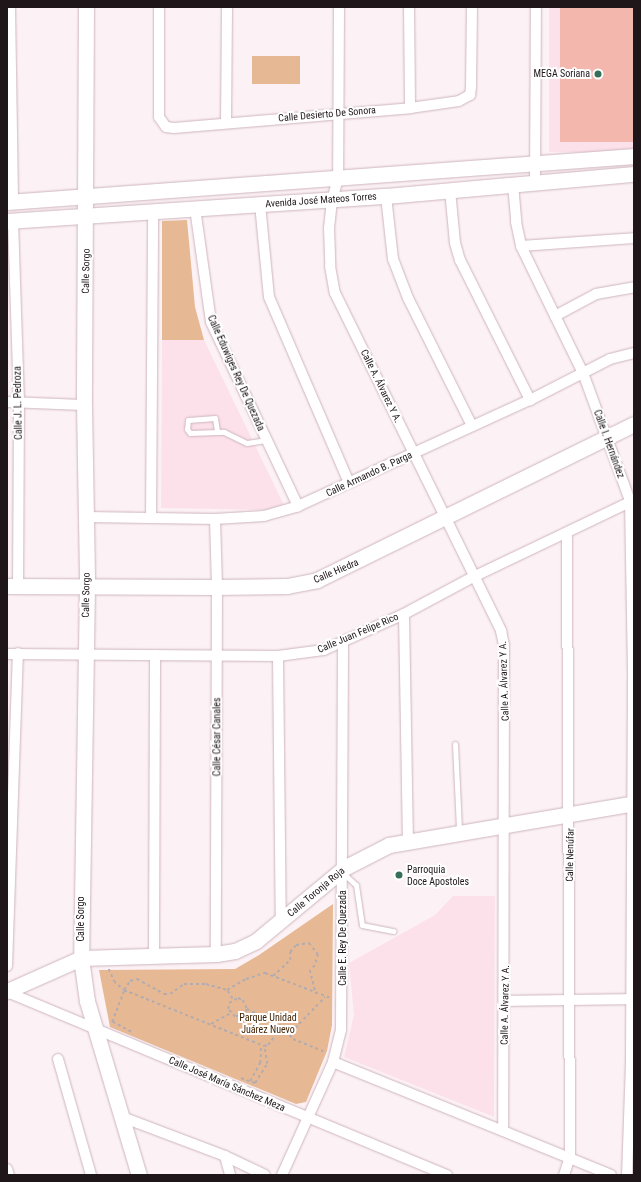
<!DOCTYPE html>
<html>
<head>
<meta charset="utf-8">
<style>
	body { margin:0 }
	#map { position:relative; width:641px; height:1182px; overflow:hidden; background:#fcf2f5; font-family:"Roboto Condensed",sans-serif }
	div>[style] { position:absolute }
	[style*='--x'] { left:calc(var(--x)*1px); top:calc(var(--y)*1px); width:calc(var(--w)*1px); rotate:calc(var(--a)*1deg) }
	.built>* { inset:0; background:#fce1eb; transform-origin:0 0 }
	.green>* { inset:0; background:#e6b994; transform-origin:0 0 }
	.building>* { inset:0; background:#f3b7ae; transform-origin:0 0 }
	.path>* { height:1.5px; margin-top:-0.75px; transform-origin:0; background:repeating-linear-gradient(90deg,#b4abae 0 3px,transparent 0 6px) }
	.roads { filter:drop-shadow(0 0 1px #ceb5be) drop-shadow(0 0 1px #ceb5be) }
	.lane>* { height:5px; margin:-2.5px; padding:0 2.5px; transform-origin:2.5px; border-radius:2.5px; background:#fff }
	.street>* { height:10px; margin:-5px; padding:0 5px; transform-origin:5px; border-radius:5px; background:#fff }
	.secondary>* { height:15px; margin:-7.5px; padding:0 7.5px; transform-origin:7.5px; border-radius:7.5px; background:#fff }
	.dots>* { width:11px; height:11px; translate:-50% -50%; box-sizing:border-box; border:2px solid #fff; border-radius:50% }
	span { translate:-50% -50%; white-space:nowrap; text-align:center; line-height:1.15; -webkit-text-stroke:4px #fff; paint-order:stroke }
	.poi-label { font-size:10px; color:#1e1619 }
	.right { translate:-100% -50%; text-align:right }
	.left { translate:0 -50%; text-align:left }
	.street-label { font-size:10px; color:#1e1619 }
	.park-label { font-size:10px; color:#402304 }
	.frame { position:absolute; inset:0; border:8px solid #1e1619; pointer-events:none }
</style>
</head>
<body>
<div id="map">
	<div class="built">
		<div style="left:549px;top:7px;width:85px;height:145px"></div>
		<div style="clip-path:polygon(162px 340px,204px 340px,284px 505px,274px 510px,161px 508px)"></div>
		<div style="clip-path:polygon(453px 896px,495px 896px,494px 1117px,344px 1057px,354px 1015px,349px 963px,435px 915px)"></div>
	</div>
	<div class="green">
		<div style="left:252px;top:56px;width:48px;height:28px"></div>
		<div style="clip-path:polygon(187px 220px,195px 307px,204px 340px,162px 340px,162px 221px)"></div>
		<div style="clip-path:polygon(333px 904px,332px 1025px,327px 1051px,306px 1102px,296px 1104px,110px 1027px,99px 970px,235px 969px,259px 955px)"></div>
	</div>
	<div class="building">
		<div style="left:560px;top:7px;width:74px;height:135px"></div>
	</div>
	<div class="path">
		<div style="--x:109;--y:969;--w:13;--a:67"></div>
		<div style="--x:114;--y:981;--w:13;--a:42"></div>
		<div style="--x:124;--y:990;--w:11;--a:-56"></div>
		<div style="--x:130;--y:981;--w:7;--a:-16"></div>
		<div style="--x:137;--y:979;--w:31;--a:29"></div>
		<div style="--x:164;--y:994;--w:6;--a:0"></div>
		<div style="--x:170;--y:994;--w:17;--a:-36"></div>
		<div style="--x:184;--y:984;--w:22;--a:0"></div>
		<div style="--x:206;--y:984;--w:22;--a:16"></div>
		<div style="--x:227;--y:990;--w:22;--a:-30"></div>
		<div style="--x:246;--y:979;--w:20;--a:-18"></div>
		<div style="--x:265;--y:973;--w:71;--a:20.7"></div>
		<div style="--x:273;--y:976;--w:23;--a:-43"></div>
		<div style="--x:290;--y:960;--w:8;--a:-90"></div>
		<div style="--x:290;--y:952;--w:9;--a:-49"></div>
		<div style="--x:296;--y:945;--w:13;--a:-9"></div>
		<div style="--x:309;--y:943;--w:14;--a:51"></div>
		<div style="--x:318;--y:954;--w:12;--a:104"></div>
		<div style="--x:315;--y:966;--w:6;--a:141"></div>
		<div style="--x:310;--y:970;--w:25;--a:76"></div>
		<div style="--x:228;--y:991;--w:9;--a:58"></div>
		<div style="--x:247;--y:1009;--w:5;--a:112"></div>
		<div style="--x:245;--y:1014;--w:10;--a:163"></div>
		<div style="--x:235;--y:1017;--w:11;--a:-131"></div>
		<div style="--x:228;--y:1009;--w:6;--a:-81"></div>
		<div style="--x:229;--y:1003;--w:10;--a:-29"></div>
		<div style="--x:238;--y:998;--w:5;--a:22"></div>
		<div style="--x:243;--y:1000;--w:10;--a:66"></div>
		<div style="--x:247;--y:1009;--w:39;--a:26"></div>
		<div style="--x:282;--y:1026;--w:13;--a:9"></div>
		<div style="--x:295;--y:1028;--w:43;--a:-45.9"></div>
		<div style="--x:211;--y:1024;--w:21;--a:-29"></div>
		<div style="--x:131;--y:1032;--w:21;--a:-152"></div>
		<div style="--x:112;--y:1022;--w:34;--a:-69"></div>
		<div style="--x:124;--y:990;--w:151;--a:21.8"></div>
		<div style="--x:264;--y:1046;--w:4;--a:-14"></div>
		<div style="--x:268;--y:1045;--w:24;--a:-54"></div>
		<div style="--x:282;--y:1026;--w:17;--a:50"></div>
		<div style="--x:293;--y:1039;--w:35;--a:22"></div>
		<div style="--x:241;--y:1078;--w:15;--a:20"></div>
		<div style="--x:255;--y:1083;--w:22;--a:-58"></div>
		<div style="--x:267;--y:1064;--w:18;--a:-99"></div>
		<div style="--x:250;--y:1081;--w:21;--a:-61"></div>
		<div style="--x:260;--y:1063;--w:18;--a:-87"></div>
	</div>
	<div class="roads">
		<div class="lane">
			<div style="--x:217;--y:431;--w:13;--a:-99"></div>
			<div style="--x:215;--y:418;--w:27;--a:176"></div>
			<div style="--x:188;--y:420;--w:9;--a:96"></div>
			<div style="--x:187;--y:429;--w:5;--a:53"></div>
			<div style="--x:190;--y:433;--w:34;--a:-2"></div>
			<div style="--x:224;--y:432;--w:25;--a:26"></div>
			<div style="--x:247;--y:443;--w:20;--a:-9"></div>
			<div style="--x:455;--y:744;--w:86;--a:87.3"></div>
			<div style="--x:343;--y:873;--w:18;--a:43"></div>
			<div style="--x:356;--y:885;--w:40;--a:81.5"></div>
			<div style="--x:362;--y:925;--w:32;--a:11"></div>
		</div>
		<div class="street">
			<div style="--x:10;--y:7;--w:194;--a:89.1"></div>
			<div style="--x:159;--y:7;--w:110;--a:90"></div>
			<div style="--x:159;--y:117;--w:12;--a:55"></div>
			<div style="--x:166;--y:127;--w:8;--a:7"></div>
			<div style="--x:174;--y:128;--w:237;--a:-4.8"></div>
			<div style="--x:410;--y:108;--w:49;--a:-8.1"></div>
			<div style="--x:459;--y:101;--w:13;--a:-29"></div>
			<div style="--x:470;--y:95;--w:8;--a:-83"></div>
			<div style="--x:471;--y:87;--w:80;--a:-89.3"></div>
			<div style="--x:339;--y:7;--w:171;--a:90.3"></div>
			<div style="--x:338;--y:178;--w:23;--a:105"></div>
			<div style="--x:332;--y:200;--w:28;--a:96"></div>
			<div style="--x:329;--y:228;--w:38;--a:88"></div>
			<div style="--x:330;--y:266;--w:27;--a:80"></div>
			<div style="--x:335;--y:293;--w:377;--a:63.8"></div>
			<div style="--x:501;--y:631;--w:14;--a:78"></div>
			<div style="--x:504;--y:645;--w:486;--a:90.1"></div>
			<div style="--x:409;--y:7;--w:101;--a:89.4"></div>
			<div style="--x:226;--y:123;--w:116;--a:-89.5"></div>
			<div style="--x:535;--y:183;--w:176;--a:-89.7"></div>
			<div style="--x:513;--y:184;--w:38;--a:85"></div>
			<div style="--x:516;--y:222;--w:25;--a:78"></div>
			<div style="--x:521;--y:246;--w:141;--a:64"></div>
			<div style="--x:583;--y:373;--w:136;--a:69.8"></div>
			<div style="--x:630;--y:501;--w:173;--a:89"></div>
			<div style="--x:633;--y:674;--w:388;--a:90.3"></div>
			<div style="--x:631;--y:1062;--w:113;--a:92"></div>
			<div style="--x:450;--y:190;--w:53;--a:84.6"></div>
			<div style="--x:455;--y:243;--w:18;--a:74"></div>
			<div style="--x:460;--y:260;--w:157;--a:63.4"></div>
			<div style="--x:386;--y:196;--w:63;--a:83.7"></div>
			<div style="--x:393;--y:259;--w:42;--a:69"></div>
			<div style="--x:408;--y:298;--w:143;--a:63.4"></div>
			<div style="--x:260;--y:204;--w:93;--a:84.5"></div>
			<div style="--x:269;--y:297;--w:202;--a:66.7"></div>
			<div style="--x:195;--y:208;--w:115;--a:82"></div>
			<div style="--x:211;--y:322;--w:204;--a:64.7"></div>
			<div style="--x:13;--y:221;--w:181;--a:88.1"></div>
			<div style="--x:19;--y:402;--w:184;--a:90.3"></div>
			<div style="--x:521;--y:246;--w:113;--a:-4"></div>
			<div style="--x:555;--y:316;--w:47;--a:-28.2"></div>
			<div style="--x:596;--y:294;--w:39;--a:-10"></div>
			<div style="--x:7;--y:402;--w:77;--a:2.2"></div>
			<div style="--x:86;--y:517;--w:129;--a:0.9"></div>
			<div style="--x:215;--y:519;--w:49;--a:-3.5"></div>
			<div style="--x:264;--y:516;--w:35;--a:-16"></div>
			<div style="--x:298;--y:506;--w:255;--a:-24.6"></div>
			<div style="--x:530;--y:400;--w:90;--a:-27.1"></div>
			<div style="--x:610;--y:359;--w:25;--a:-14"></div>
			<div style="--x:151;--y:518;--w:307;--a:-89.6"></div>
			<div style="--x:215;--y:519;--w:68;--a:88.3"></div>
			<div style="--x:217;--y:587;--w:367;--a:90.2"></div>
			<div style="--x:404;--y:614;--w:227;--a:89"></div>
			<div style="--x:7;--y:654;--w:271;--a:0.4"></div>
			<div style="--x:278;--y:656;--w:46;--a:-7.4"></div>
			<div style="--x:324;--y:650;--w:88;--a:-24.2"></div>
			<div style="--x:404;--y:614;--w:81;--a:-28.2"></div>
			<div style="--x:475;--y:576;--w:176;--a:-25.5"></div>
			<div style="--x:278;--y:656;--w:265;--a:89.4"></div>
			<div style="--x:154;--y:954;--w:299;--a:-89.8"></div>
			<div style="--x:7;--y:966;--w:313;--a:-88"></div>
			<div style="--x:7;--y:992;--w:477;--a:22.6"></div>
			<div style="--x:505;--y:1001;--w:129;--a:-0.9"></div>
			<div style="--x:58;--y:1059;--w:121;--a:74.1"></div>
			<div style="--x:333;--y:1062;--w:300;--a:22.1"></div>
			<div style="--x:122;--y:1117;--w:110;--a:20.7"></div>
			<div style="--x:225;--y:1156;--w:44;--a:25.4"></div>
			<div style="--x:225;--y:1156;--w:20;--a:75"></div>
			<div style="--x:7;--y:1169;--w:6;--a:72"></div>
			<div style="--x:282;--y:1175;--w:124;--a:-65.7"></div>
			<div style="--x:333;--y:1062;--w:33;--a:-76"></div>
			<div style="--x:341;--y:1030;--w:388;--a:-89.7"></div>
			<div style="--x:564;--y:1175;--w:19;--a:-72"></div>
			<div style="--x:570;--y:1157;--w:624;--a:-90.28"></div>
		</div>
		<div class="secondary">
			<div style="--x:86;--y:7;--w:398;--a:90.3"></div>
			<div style="--x:84;--y:405;--w:180;--a:89"></div>
			<div style="--x:87;--y:585;--w:373;--a:90.9"></div>
			<div style="--x:81;--y:958;--w:43;--a:82.1"></div>
			<div style="--x:87;--y:1001;--w:182;--a:73.4"></div>
			<div style="--x:7;--y:202;--w:629;--a:-4.2"></div>
			<div style="--x:7;--y:221;--w:380;--a:-3.8"></div>
			<div style="--x:386;--y:196;--w:249;--a:-5.1"></div>
			<div style="--x:7;--y:586;--w:210;--a:0.3"></div>
			<div style="--x:217;--y:587;--w:70;--a:-0.8"></div>
			<div style="--x:287;--y:586;--w:31;--a:-11"></div>
			<div style="--x:317;--y:580;--w:353;--a:-26.2"></div>
			<div style="--x:7;--y:991;--w:81;--a:-24"></div>
			<div style="--x:81;--y:958;--w:135;--a:-1.7"></div>
			<div style="--x:216;--y:954;--w:19;--a:-9"></div>
			<div style="--x:235;--y:951;--w:23;--a:-25"></div>
			<div style="--x:256;--y:941;--w:114;--a:-39.7"></div>
			<div style="--x:344;--y:868;--w:51;--a:-27.1"></div>
			<div style="--x:389;--y:845;--w:249;--a:-9.7"></div>
		</div>
	</div>
	<div class="dots">
		<div style="left:598px;top:74px;background:#366f57"></div>
		<div style="left:399px;top:875px;background:#366f57"></div>
	</div>
	<div class="poi-label">
		<span class="right" style="left:590px;top:74px">MEGA Soriana</span>
		<span class="left" style="left:407px;top:875px">Parroquia<br>Doce Apostoles</span>
	</div>
	<div class="street-label">
		<span style="left:327px;top:114px;rotate:-5deg">Calle Desierto De Sonora</span>
		<span style="left:321px;top:200px;rotate:-4deg">Avenida José Mateos Torres</span>
		<span style="left:86px;top:271px;rotate:-89deg">Calle Sorgo</span>
		<span style="left:236px;top:373px;rotate:66deg">Calle Eduwiges Rey De Quezada</span>
		<span style="left:381px;top:386px;rotate:64deg">Calle A. Álvarez Y A.</span>
		<span style="left:18px;top:403px;rotate:-91deg">Calle J. L. Pedroza</span>
		<span style="left:609px;top:444px;rotate:70deg">Calle I. Hernández</span>
		<span style="left:369px;top:474px;rotate:-25deg">Calle Armando B. Parga</span>
		<span style="left:336px;top:571px;rotate:-23deg">Calle Hiedra</span>
		<span style="left:86px;top:595px;rotate:-89deg">Calle Sorgo</span>
		<span style="left:358px;top:633px;rotate:-23deg">Calle Juan Felipe Rico</span>
		<span style="left:504px;top:681px;rotate:-92deg">Calle A. Álvarez Y A.</span>
		<span style="left:217px;top:737px;rotate:-90deg">Calle César Canales</span>
		<span style="left:570px;top:855px;rotate:-89deg">Calle Nenúfar</span>
		<span style="left:316px;top:892px;rotate:-40deg">Calle Toronja Roja</span>
		<span style="left:81px;top:919px;rotate:-90deg">Calle Sorgo</span>
		<span style="left:343px;top:938px;rotate:-90deg">Calle E. Rey De Quezada</span>
		<span style="left:505px;top:1005px;rotate:-89deg">Calle A. Álvarez Y A.</span>
		<span style="left:227px;top:1084px;rotate:23deg">Calle José María Sánchez Meza</span>
	</div>
	<div class="park-label">
		<span style="left:268px;top:1023px">Parque Unidad<br>Juárez Nuevo</span>
	</div>
	<div class="frame"></div>
</div>
</body>
</html>
